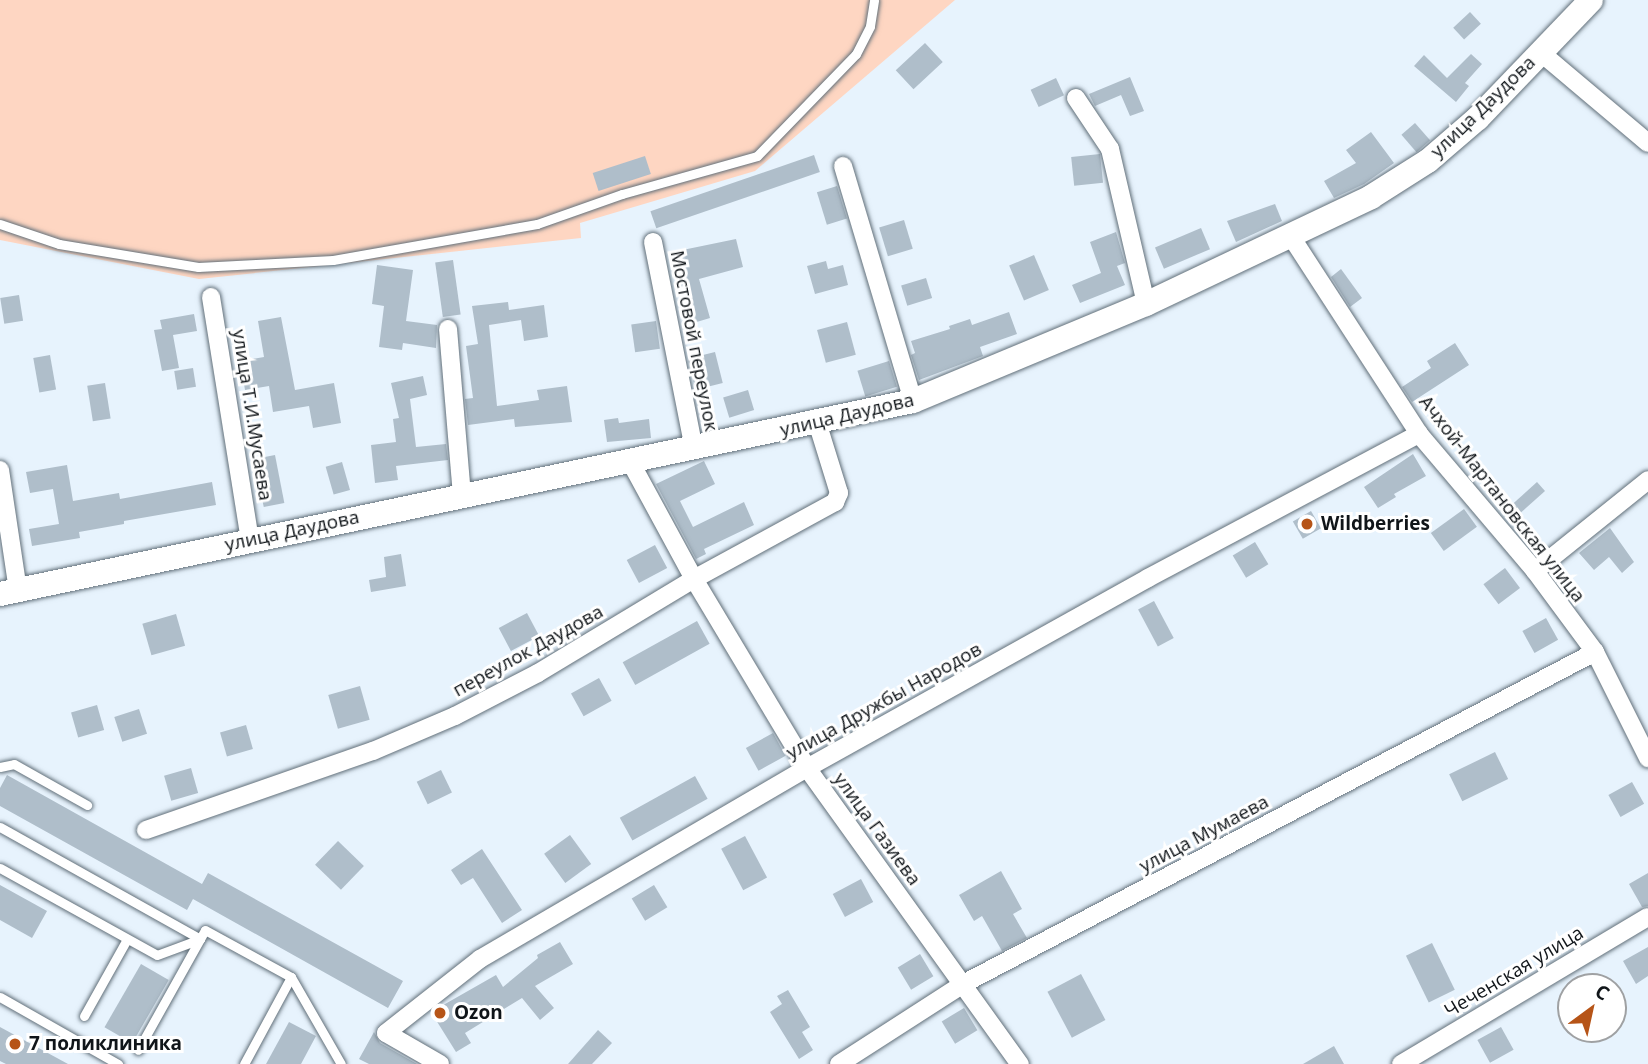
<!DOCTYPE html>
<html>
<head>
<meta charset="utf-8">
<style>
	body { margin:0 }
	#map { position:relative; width:1648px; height:1064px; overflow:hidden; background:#e7f3fd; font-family:"Open Sans",sans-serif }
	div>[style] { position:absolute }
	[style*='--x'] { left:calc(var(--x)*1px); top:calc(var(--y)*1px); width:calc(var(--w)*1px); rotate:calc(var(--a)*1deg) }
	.green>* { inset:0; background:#fed6c2 }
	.building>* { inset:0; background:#afbeca; transform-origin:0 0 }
	.roads { filter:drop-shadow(0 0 2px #616f79) drop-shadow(0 0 2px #616f79) }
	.lane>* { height:9px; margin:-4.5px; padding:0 4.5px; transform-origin:4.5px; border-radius:4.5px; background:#fff }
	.street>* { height:18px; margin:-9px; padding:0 9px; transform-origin:9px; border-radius:9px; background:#fff }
	.secondary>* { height:24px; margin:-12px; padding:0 12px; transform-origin:12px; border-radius:12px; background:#fff }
	.dots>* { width:19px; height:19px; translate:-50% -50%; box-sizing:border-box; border:4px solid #fff; border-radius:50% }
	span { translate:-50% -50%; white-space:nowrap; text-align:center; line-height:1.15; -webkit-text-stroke:6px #fff; paint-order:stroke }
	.street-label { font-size:19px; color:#101519 }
	.poi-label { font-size:19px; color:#101519; font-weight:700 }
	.left { translate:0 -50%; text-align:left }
	.north { position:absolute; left:1557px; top:973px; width:70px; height:70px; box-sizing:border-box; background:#fff; border:2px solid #9fa1a3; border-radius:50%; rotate:33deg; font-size:19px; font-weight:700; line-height:28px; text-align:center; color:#101519 }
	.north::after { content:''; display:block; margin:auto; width:24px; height:32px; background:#b65417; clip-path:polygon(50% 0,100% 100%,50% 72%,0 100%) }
</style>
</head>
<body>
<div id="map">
	<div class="green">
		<div style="clip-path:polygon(0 0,955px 0,755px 171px,580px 223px,581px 238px,199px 279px,0 240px)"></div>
	</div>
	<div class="building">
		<div style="left:1470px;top:12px;width:16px;height:23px;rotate:47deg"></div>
		<div style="left:925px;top:43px;width:26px;height:40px;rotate:47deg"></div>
		<div style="clip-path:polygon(1471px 54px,1482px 64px,1465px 83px,1469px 86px,1456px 102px,1414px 66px,1424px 55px,1447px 78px)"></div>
		<div style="clip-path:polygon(1130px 77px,1144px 111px,1130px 116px,1121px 95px,1095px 106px,1089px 94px)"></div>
		<div style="left:1056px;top:78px;width:19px;height:28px;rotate:65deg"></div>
		<div style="left:1415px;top:123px;width:23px;height:18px;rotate:49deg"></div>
		<div style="clip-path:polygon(1371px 132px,1394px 163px,1364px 184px,1334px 198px,1324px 181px,1356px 163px,1346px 150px)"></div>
		<div style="left:1100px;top:154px;width:29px;height:29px;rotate:84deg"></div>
		<div style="left:814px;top:155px;width:18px;height:173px;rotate:71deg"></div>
		<div style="left:645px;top:156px;width:19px;height:55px;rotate:72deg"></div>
		<div style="left:837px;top:186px;width:34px;height:21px;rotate:73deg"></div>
		<div style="clip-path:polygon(1275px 204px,1282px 221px,1236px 242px,1227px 221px)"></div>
		<div style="left:904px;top:220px;width:30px;height:26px;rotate:73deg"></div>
		<div style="left:1201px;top:228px;width:23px;height:50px;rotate:67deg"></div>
		<div style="clip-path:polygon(1116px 232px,1125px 263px,1117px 266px,1125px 285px,1080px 303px,1072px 285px,1101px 273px,1090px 242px)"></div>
		<div style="clip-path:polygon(736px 239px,743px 267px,699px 279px,710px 318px,690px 324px,668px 253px)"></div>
		<div style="left:1034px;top:255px;width:38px;height:27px;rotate:67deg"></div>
		<div style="left:453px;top:260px;width:55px;height:18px;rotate:82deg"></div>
		<div style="clip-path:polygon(826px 261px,828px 269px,843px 265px,848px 285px,815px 294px,807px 266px)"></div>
		<div style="clip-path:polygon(377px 265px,413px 270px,406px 321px,437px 325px,436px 348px,403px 343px,402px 350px,379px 347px,384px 306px,372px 304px)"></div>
		<div style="clip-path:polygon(1341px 269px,1362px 298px,1350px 307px,1331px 277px)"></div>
		<div style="left:926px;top:278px;width:21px;height:26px;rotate:73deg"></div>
		<div style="left:19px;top:295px;width:26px;height:19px;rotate:81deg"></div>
		<div style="clip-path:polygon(508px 302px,509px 310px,544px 305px,548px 337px,524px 341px,521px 320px,489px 325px,497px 406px,539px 400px,537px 390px,567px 386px,572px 422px,515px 427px,514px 419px,468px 425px,465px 399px,473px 398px,466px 346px,478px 344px,472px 306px)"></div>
		<div style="clip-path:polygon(1009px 312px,1017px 334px,980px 347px,983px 356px,919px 380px,911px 355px,915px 353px,911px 341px,950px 329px,949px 326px,970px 319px,972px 325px)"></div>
		<div style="clip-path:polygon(194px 314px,197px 331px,173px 335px,179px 368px,162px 371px,154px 330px,162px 329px,160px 320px)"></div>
		<div style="clip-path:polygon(281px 317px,295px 390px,334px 383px,341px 423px,313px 428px,309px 406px,273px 412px,269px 386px,245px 390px,240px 361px,264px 357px,258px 321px)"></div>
		<div style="left:656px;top:321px;width:28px;height:25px;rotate:82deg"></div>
		<div style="left:847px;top:322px;width:34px;height:31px;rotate:75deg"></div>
		<div style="clip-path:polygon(1455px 343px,1469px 365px,1412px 402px,1402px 387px,1431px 368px,1427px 361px)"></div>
		<div style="left:715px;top:352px;width:32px;height:28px;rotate:76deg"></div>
		<div style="left:50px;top:355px;width:35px;height:17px;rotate:80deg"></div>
		<div style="left:889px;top:361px;width:27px;height:33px;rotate:73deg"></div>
		<div style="left:193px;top:368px;width:19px;height:19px;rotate:81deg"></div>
		<div style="clip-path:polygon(423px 376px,427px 395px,410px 399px,416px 447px,446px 444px,448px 460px,396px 466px,398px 480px,375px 483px,371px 445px,396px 442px,393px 419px,399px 418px,391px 383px)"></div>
		<div style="left:105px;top:383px;width:36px;height:18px;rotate:81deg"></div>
		<div style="left:748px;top:390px;width:21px;height:26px;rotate:73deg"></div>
		<div style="clip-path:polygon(618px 418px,619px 423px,649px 419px,651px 438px,607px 442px,604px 420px)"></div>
		<div style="clip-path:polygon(1413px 454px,1426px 476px,1394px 494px,1396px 497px,1378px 508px,1364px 487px)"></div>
		<div style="left:275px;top:455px;width:49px;height:21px;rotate:79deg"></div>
		<div style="clip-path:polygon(704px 461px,715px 484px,680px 501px,693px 527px,744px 502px,754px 525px,704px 549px,706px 554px,696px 559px,656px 484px)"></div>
		<div style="left:342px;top:462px;width:29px;height:17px;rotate:74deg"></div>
		<div style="clip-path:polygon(67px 465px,73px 501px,119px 493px,120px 499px,212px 482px,216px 505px,124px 521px,124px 524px,79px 532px,80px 538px,32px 546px,29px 529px,59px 524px,53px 489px,30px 493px,26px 472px)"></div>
		<div style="left:1537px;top:482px;width:12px;height:41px;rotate:48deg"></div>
		<div style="left:1464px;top:509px;width:22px;height:41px;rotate:54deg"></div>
		<div style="left:1311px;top:511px;width:20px;height:21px;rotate:60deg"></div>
		<div style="clip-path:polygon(1610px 528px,1634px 562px,1622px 573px,1609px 557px,1594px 570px,1579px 553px)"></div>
		<div style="left:1255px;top:542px;width:26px;height:26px;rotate:59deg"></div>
		<div style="left:655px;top:545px;width:26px;height:32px;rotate:62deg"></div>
		<div style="clip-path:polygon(401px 554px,406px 586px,371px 592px,369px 580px,386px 577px,384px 557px)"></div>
		<div style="left:1505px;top:568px;width:25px;height:27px;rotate:53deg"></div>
		<div style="left:1154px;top:601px;width:42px;height:18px;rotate:62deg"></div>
		<div style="left:527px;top:613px;width:26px;height:32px;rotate:62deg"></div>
		<div style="left:176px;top:614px;width:33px;height:35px;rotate:74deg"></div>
		<div style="left:1546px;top:618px;width:25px;height:27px;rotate:61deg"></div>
		<div style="left:697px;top:621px;width:26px;height:85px;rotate:61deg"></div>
		<div style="left:599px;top:678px;width:26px;height:32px;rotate:61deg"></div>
		<div style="left:360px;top:686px;width:35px;height:33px;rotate:74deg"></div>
		<div style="left:97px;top:705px;width:26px;height:27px;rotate:74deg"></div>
		<div style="left:139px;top:709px;width:26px;height:26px;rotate:72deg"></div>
		<div style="left:246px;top:725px;width:25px;height:27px;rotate:74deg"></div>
		<div style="left:773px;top:733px;width:26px;height:31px;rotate:61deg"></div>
		<div style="left:1495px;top:752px;width:30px;height:51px;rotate:64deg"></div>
		<div style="left:191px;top:768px;width:26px;height:28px;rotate:74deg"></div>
		<div style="left:441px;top:770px;width:25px;height:27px;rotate:64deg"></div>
		<div style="clip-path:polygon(7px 775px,202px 884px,208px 873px,403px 981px,388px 1008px,193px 899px,187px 910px,0 806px,0 788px)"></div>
		<div style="left:695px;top:776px;width:26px;height:86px;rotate:61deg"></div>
		<div style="left:1632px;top:782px;width:25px;height:27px;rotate:61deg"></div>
		<div style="left:570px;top:835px;width:36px;height:32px;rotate:54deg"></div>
		<div style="left:745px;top:836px;width:47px;height:27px;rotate:62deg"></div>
		<div style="left:338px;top:841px;width:36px;height:33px;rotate:44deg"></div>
		<div style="clip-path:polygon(482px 849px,522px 910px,502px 923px,473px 878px,461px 885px,451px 870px)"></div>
		<div style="clip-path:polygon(1001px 871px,1022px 909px,1013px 914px,1027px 938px,1002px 951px,982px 916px,974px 921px,959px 895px)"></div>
		<div style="clip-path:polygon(1648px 873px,1648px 906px,1642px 907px,1629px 884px)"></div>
		<div style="left:861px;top:879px;width:26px;height:32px;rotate:62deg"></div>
		<div style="clip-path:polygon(0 885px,47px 911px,32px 938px,0 920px)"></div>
		<div style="left:654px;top:885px;width:26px;height:26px;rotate:59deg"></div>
		<div style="clip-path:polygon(560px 942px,573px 964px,535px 986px,554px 1008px,540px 1020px,522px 998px,465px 1033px,471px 1043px,456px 1052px,431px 1012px,496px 975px,503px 987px,538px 958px,537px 955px)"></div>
		<div style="left:1432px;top:943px;width:52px;height:29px;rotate:64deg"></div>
		<div style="clip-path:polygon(1648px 947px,1648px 976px,1636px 984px,1623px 961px)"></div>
		<div style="left:920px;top:954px;width:26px;height:26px;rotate:59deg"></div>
		<div style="left:141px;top:964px;width:32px;height:73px;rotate:30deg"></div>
		<div style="left:1081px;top:974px;width:52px;height:38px;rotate:62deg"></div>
		<div style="clip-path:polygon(788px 990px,810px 1027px,802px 1032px,813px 1050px,799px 1059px,770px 1012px,782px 1004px,777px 996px)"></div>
		<div style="left:964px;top:1008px;width:26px;height:26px;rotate:59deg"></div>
		<div style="clip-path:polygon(289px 1022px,316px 1036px,301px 1064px,266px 1064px)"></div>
		<div style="clip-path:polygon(0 1027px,68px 1064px,6px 1064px,0 1061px)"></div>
		<div style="left:1501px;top:1027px;width:26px;height:27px;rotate:61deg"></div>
		<div style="clip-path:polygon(598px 1030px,612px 1043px,592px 1064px,568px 1064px)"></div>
		<div style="clip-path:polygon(374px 1032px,380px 1043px,417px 1064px,369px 1064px,359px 1059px)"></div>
		<div style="clip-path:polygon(1334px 1046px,1344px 1064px,1303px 1064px)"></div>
	</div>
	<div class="roads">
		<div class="lane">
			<div style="--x:0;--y:224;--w:62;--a:18.7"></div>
			<div style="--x:59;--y:244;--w:141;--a:9.4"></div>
			<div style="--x:198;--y:267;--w:135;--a:-3"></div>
			<div style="--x:333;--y:260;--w:207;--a:-10"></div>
			<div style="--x:537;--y:224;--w:90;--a:-19.4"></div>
			<div style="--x:622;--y:194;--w:140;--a:-15.7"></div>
			<div style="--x:757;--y:156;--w:142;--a:-45.9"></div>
			<div style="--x:856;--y:54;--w:31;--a:-63"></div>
			<div style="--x:870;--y:26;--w:26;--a:-81"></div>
			<div style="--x:0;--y:767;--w:14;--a:-12"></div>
			<div style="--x:14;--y:764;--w:84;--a:29.3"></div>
			<div style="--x:0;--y:827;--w:229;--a:29.2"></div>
			<div style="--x:200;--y:939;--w:127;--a:119.2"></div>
			<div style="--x:0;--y:868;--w:179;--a:29"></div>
			<div style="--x:157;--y:955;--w:46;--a:-20.4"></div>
			<div style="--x:200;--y:939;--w:10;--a:-61"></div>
			<div style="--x:205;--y:930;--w:98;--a:28.7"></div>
			<div style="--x:291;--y:977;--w:100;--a:60.1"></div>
			<div style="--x:0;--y:997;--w:136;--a:29.6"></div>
			<div style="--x:84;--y:1016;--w:88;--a:-60.8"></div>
			<div style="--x:244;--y:1064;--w:99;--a:-61.6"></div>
		</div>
		<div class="street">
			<div style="--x:1540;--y:52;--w:141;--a:40.1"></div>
			<div style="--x:1076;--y:98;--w:61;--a:56.3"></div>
			<div style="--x:1110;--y:149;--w:159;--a:76.9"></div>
			<div style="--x:843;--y:166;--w:245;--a:73.4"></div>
			<div style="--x:1290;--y:235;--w:237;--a:57"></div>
			<div style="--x:1419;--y:434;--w:180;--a:49.7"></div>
			<div style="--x:1535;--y:571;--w:101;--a:53.5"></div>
			<div style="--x:1595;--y:652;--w:119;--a:63.4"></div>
			<div style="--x:653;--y:242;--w:211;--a:78.8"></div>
			<div style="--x:211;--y:297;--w:246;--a:80.9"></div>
			<div style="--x:448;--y:329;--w:168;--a:85.2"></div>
			<div style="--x:631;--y:463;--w:132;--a:61.5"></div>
			<div style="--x:694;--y:579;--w:220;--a:59.1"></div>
			<div style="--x:807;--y:768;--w:365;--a:54.3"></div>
			<div style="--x:0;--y:470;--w:121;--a:81.5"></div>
			<div style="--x:1535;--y:571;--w:145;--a:-38.8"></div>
			<div style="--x:146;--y:830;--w:240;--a:-19.2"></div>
			<div style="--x:373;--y:751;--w:89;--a:-23.1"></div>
			<div style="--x:455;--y:716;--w:93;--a:-27.4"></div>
			<div style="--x:538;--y:673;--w:182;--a:-31.1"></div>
			<div style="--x:694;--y:579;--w:161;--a:-28.6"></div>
			<div style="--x:835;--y:502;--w:10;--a:-66"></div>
			<div style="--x:839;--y:493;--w:74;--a:-107.2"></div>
			<div style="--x:440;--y:1064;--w:62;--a:-150.1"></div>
			<div style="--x:386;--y:1033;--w:120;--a:-38.2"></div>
			<div style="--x:480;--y:959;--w:379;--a:-30.3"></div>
			<div style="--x:807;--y:768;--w:390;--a:-29.1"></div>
			<div style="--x:1148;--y:578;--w:307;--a:-28"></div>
			<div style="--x:839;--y:1064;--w:148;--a:-32.8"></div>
			<div style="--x:963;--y:984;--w:714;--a:-27.71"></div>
			<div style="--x:1401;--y:1064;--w:287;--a:-30.8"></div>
		</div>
		<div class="secondary">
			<div style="--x:0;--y:594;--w:933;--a:-11.94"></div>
			<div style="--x:913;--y:401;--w:252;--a:-22.6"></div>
			<div style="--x:1146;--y:304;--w:249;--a:-25.4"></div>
			<div style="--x:1371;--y:197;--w:67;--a:-32.3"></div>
			<div style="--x:1428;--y:161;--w:66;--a:-40.7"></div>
			<div style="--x:1478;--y:118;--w:163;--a:-46.2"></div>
		</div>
	</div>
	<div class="dots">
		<div style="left:1307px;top:524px;background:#b65417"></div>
		<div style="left:440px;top:1013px;background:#b65417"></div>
		<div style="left:15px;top:1044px;background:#b65417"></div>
	</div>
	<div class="street-label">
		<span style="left:1483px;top:107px;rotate:-44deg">улица Даудова</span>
		<span style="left:694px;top:341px;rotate:79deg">Мостовой переулок</span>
		<span style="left:252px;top:415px;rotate:81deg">улица Т.И.Мусаева</span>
		<span style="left:847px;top:415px;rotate:-13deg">улица Даудова</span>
		<span style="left:1502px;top:499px;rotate:52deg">Ачхой-Мартановская улица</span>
		<span style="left:292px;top:531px;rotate:-12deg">улица Даудова</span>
		<span style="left:528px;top:651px;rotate:-29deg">переулок Даудова</span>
		<span style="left:884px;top:701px;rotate:-29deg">улица Дружбы Народов</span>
		<span style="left:877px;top:829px;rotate:54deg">улица Газиева</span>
		<span style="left:1204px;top:834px;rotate:-28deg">улица Мумаева</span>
		<span style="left:1514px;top:972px;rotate:-31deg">Чеченская улица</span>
	</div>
	<div class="poi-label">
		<span class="left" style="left:1321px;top:524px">Wildberries</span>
		<span class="left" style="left:454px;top:1013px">Ozon</span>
		<span class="left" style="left:29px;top:1044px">7 поликлиника</span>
	</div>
	<div class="north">С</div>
</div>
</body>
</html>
